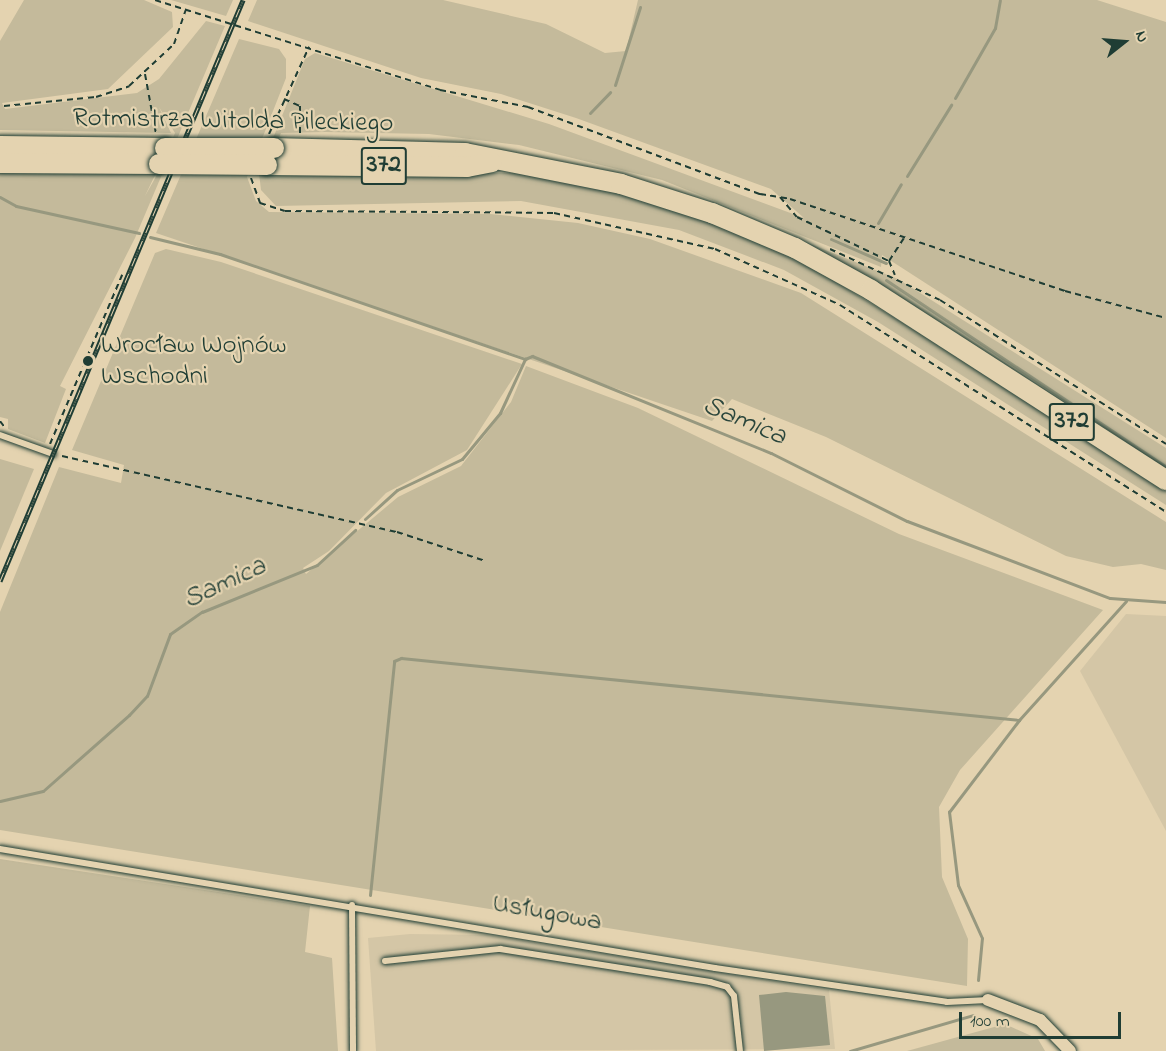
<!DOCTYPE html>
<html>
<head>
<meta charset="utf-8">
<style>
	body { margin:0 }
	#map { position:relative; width:1166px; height:1051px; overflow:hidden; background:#e4d3b0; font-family:"Indie Flower",sans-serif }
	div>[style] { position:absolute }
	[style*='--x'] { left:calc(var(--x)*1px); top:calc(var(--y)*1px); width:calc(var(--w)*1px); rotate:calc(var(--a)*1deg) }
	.built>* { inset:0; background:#d4c6a6 }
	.green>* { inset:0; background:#c4ba9b }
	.water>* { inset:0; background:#97987f }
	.stream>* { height:3px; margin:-1.5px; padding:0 1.5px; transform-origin:1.5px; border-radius:1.5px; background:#97987f }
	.path>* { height:2px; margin-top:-1px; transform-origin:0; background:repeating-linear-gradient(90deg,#1f3d34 0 6px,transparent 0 10.5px) }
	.roads { filter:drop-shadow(0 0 2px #1f3d34) drop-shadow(0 0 2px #1f3d34) }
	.lane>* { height:6px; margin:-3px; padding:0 3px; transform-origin:3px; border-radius:3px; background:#e4d3b0 }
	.street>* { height:12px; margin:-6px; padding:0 6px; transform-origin:6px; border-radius:6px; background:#e4d3b0 }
	.primary>* { height:20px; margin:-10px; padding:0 10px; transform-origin:10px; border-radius:10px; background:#e4d3b0 }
	.rail>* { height:5px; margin-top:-2.5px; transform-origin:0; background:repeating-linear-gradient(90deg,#e4d3b0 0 9px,#1f3d34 0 18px); box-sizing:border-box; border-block:2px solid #1f3d34 }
	.bridges { filter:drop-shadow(0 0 2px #1f3d34) drop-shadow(0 0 2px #1f3d34) }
	.primary-bridge>* { height:20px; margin:-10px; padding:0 10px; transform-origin:10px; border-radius:10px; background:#e4d3b0 }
	.dots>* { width:16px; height:16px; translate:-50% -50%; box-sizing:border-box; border:3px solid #e4d3b0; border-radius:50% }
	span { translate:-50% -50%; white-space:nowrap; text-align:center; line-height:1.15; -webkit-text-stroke:4.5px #e4d3b0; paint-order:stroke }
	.shield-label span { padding:2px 4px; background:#e4d3b0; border:2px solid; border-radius:4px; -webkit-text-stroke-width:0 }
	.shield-label { font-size:26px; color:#1f3d34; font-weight:700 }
	.street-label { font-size:27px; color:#1f3d34 }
	.poi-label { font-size:27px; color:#1f3d34 }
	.left { translate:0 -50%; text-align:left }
	.water-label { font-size:28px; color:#2b463c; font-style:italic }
	.north { position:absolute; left:1094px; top:12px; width:60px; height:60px; -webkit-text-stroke:4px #e4d3b0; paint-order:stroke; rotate:73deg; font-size:16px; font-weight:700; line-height:24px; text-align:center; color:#1f3d34 }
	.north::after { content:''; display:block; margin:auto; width:21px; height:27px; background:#1f3d34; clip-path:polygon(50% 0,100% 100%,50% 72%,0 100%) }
	.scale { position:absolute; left:959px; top:1012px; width:162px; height:27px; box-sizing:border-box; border:3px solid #1f3d34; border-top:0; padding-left:8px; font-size:18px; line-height:21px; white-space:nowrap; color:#1f3d34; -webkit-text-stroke:4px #e4d3b0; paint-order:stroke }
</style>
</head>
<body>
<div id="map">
	<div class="built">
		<div style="clip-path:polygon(1126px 614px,1166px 616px,1166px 831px,1080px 671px)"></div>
		<div style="clip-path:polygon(410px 934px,486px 935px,829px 990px,835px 1049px,376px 1051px,368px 938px)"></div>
	</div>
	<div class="green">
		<div style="clip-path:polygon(24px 0,144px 0,172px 12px,173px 27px,108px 89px,2px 103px,5px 109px,137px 93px,159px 79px,206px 21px,225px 26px,135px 238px,60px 386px,66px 389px,45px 443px,8px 429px,8px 419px,0 417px,0 171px,156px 173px,145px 196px,158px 173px,175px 133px,159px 107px,171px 133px,0 130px,0 41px)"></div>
		<div style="clip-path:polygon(171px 0,233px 0,226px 16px)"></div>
		<div style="clip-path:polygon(257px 0,443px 0,546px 24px,605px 53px,626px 51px,638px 0,1097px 0,1166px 22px,1166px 438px,882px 255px,881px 267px,662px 180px,519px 145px,429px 134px,325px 132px,281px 133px,264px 173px,546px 173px,720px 223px,797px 258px,958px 357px,1166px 490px,1166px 505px,878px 322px,784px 270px,679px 230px,521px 201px,276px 206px,261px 190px,259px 173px,305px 59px,315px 53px,549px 124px,804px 218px,771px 189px,576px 118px,501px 94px,421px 78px,248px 21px)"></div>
		<div style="clip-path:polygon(239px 39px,279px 49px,286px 59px,286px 78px,247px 177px,256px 201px,269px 212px,490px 214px,578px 223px,650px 239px,801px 293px,1166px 522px,1166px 570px,1141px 564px,1113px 567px,1066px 556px,826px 437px,732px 399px,712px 421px,156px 233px)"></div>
		<div style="clip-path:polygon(770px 228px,898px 279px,1166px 448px,1166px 471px)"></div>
		<div style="clip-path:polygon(166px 249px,221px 262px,522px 364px,467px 450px,386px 493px,329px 551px,303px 568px,306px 574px,398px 497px,461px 466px,511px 402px,526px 366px,638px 408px,899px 534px,1103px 610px,960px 770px,939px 807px,942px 877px,968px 939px,967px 986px,0 830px,0 612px,59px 467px,121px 483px,124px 465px,72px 450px,155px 253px)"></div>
		<div style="clip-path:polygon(0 459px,34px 469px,0 551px)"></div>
		<div style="clip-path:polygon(0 859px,310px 906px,305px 952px,332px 958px,338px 1051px,0 1051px)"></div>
		<div style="clip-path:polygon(1005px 1024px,1038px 1039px,1045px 1051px,907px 1051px)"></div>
	</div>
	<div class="water">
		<div style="clip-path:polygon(786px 992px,825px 996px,830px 1045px,764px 1051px,759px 995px)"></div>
	</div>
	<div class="stream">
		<div style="--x:615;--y:85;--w:82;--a:-72.2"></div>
		<div style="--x:955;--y:98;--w:81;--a:-60.3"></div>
		<div style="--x:995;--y:28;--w:28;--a:-80"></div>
		<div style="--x:590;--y:113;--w:29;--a:-46"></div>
		<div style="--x:907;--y:176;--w:84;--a:-58.2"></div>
		<div style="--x:0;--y:197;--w:18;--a:29"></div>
		<div style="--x:16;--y:206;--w:126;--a:12.4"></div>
		<div style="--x:878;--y:223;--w:45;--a:-59.5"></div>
		<div style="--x:150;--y:237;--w:72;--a:13.7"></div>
		<div style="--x:220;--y:254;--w:323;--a:19"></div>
		<div style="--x:831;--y:239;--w:60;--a:23.6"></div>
		<div style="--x:886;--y:280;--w:337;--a:33.7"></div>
		<div style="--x:365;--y:519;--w:43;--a:-42.2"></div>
		<div style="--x:397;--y:490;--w:72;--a:-25.5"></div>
		<div style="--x:462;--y:459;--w:60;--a:-50.4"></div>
		<div style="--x:500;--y:413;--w:60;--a:-65.2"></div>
		<div style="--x:525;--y:359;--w:8;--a:-23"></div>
		<div style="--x:532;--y:356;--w:258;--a:22.1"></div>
		<div style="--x:771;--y:453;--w:152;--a:26.6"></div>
		<div style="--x:907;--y:521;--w:217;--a:20.8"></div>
		<div style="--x:1110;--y:598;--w:56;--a:4.1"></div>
		<div style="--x:0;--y:801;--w:44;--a:-13.1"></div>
		<div style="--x:43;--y:791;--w:115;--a:-41.5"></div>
		<div style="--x:129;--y:715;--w:26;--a:-47"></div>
		<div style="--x:147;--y:696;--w:66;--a:-69.6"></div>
		<div style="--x:170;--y:634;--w:39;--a:-35"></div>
		<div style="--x:202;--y:612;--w:124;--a:-22.2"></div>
		<div style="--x:317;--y:565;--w:52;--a:-42.6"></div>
		<div style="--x:370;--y:895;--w:235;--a:-84.1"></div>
		<div style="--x:394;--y:661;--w:8;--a:-23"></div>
		<div style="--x:401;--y:658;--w:621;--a:5.73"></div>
		<div style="--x:978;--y:980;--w:42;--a:-84.6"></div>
		<div style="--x:982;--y:938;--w:58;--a:-114.4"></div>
		<div style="--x:958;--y:885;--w:74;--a:-97"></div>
		<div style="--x:949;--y:812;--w:116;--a:-52.7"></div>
		<div style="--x:1019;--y:720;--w:160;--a:-48"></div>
		<div style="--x:850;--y:1051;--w:128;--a:-16.3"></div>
	</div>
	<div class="path">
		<div style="--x:155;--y:0;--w:299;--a:17.5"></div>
		<div style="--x:440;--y:90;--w:90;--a:10.9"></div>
		<div style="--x:528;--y:107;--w:248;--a:20.6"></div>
		<div style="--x:760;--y:194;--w:30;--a:9"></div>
		<div style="--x:790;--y:199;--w:290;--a:18.5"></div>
		<div style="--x:1065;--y:291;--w:105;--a:15"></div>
		<div style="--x:145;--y:74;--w:61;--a:79.6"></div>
		<div style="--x:284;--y:99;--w:17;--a:24"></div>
		<div style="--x:300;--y:106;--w:27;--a:90"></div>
		<div style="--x:4;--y:106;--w:92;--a:-5.6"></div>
		<div style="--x:96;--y:97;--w:35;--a:-18"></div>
		<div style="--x:129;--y:86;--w:62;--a:-43"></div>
		<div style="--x:174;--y:44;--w:36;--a:-71"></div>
		<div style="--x:269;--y:134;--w:96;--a:-65.3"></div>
		<div style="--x:251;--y:178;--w:27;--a:70"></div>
		<div style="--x:260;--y:203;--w:26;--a:18"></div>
		<div style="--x:285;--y:211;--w:269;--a:0.4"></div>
		<div style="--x:554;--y:213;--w:165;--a:12.6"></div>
		<div style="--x:715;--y:249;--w:137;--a:24.1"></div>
		<div style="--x:840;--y:305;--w:386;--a:32.4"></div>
		<div style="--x:780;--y:197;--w:26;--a:50"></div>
		<div style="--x:797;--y:217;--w:102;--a:25.6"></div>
		<div style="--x:889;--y:261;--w:15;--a:67"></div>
		<div style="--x:830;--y:249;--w:121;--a:24.9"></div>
		<div style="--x:940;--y:300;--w:268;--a:32.5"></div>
		<div style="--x:889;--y:261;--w:27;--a:-57"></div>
		<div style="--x:0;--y:421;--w:10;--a:53"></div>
		<div style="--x:50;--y:444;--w:184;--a:-66.9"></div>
		<div style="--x:62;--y:456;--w:344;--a:12.8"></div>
		<div style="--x:397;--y:532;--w:93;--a:18.2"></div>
	</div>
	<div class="roads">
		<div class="lane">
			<div style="--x:0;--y:435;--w:56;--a:19.7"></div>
			<div style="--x:0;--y:849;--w:725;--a:9.45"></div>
			<div style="--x:715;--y:968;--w:234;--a:8.3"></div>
			<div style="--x:947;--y:1002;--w:41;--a:-2.8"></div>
			<div style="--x:352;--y:905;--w:146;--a:89.6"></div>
			<div style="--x:385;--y:961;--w:116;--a:-6"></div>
			<div style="--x:500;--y:949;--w:213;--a:8.9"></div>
			<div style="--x:710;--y:982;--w:18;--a:16"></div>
			<div style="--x:727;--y:987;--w:11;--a:52"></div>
			<div style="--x:734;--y:996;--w:55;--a:83.8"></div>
		</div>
		<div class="street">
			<div style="--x:988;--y:1000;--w:56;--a:21"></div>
			<div style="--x:1040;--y:1020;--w:43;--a:45.9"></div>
		</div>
		<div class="primary">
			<div style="--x:0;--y:146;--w:165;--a:0.7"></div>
			<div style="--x:274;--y:148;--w:191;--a:1.5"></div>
			<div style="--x:465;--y:153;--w:159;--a:11.2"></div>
			<div style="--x:621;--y:184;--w:96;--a:17.7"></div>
			<div style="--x:712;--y:213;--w:90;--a:22.9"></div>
			<div style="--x:795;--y:248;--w:87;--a:28.9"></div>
			<div style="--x:871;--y:290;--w:351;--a:32.8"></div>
			<div style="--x:0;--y:163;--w:159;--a:0.4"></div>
			<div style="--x:267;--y:165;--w:200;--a:0.6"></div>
			<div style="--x:467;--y:167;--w:25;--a:-11"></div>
		</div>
	</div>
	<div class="rail">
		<div style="--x:0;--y:581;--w:630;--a:-67.3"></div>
	</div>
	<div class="bridges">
		<div class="primary-bridge">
			<div style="--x:165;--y:148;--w:109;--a:0"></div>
			<div style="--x:159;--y:164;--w:108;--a:0.5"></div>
		</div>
	</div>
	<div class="dots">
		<div style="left:88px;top:361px;background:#1f3d34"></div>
	</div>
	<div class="shield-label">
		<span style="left:384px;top:166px">372</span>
		<span style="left:1072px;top:422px">372</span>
	</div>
	<div class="street-label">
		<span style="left:233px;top:121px;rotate:1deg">Rotmistrza Witolda Pileckiego</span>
		<span style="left:547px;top:913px;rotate:10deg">Usługowa</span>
	</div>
	<div class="poi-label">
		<span class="left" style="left:101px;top:361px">Wrocław Wojnów<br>Wschodni</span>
	</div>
	<div class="water-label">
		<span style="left:744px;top:422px;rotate:23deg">Samica</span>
		<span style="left:225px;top:584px;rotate:-25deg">Samica</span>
	</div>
	<div class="north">N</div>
	<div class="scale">100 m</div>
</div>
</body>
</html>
